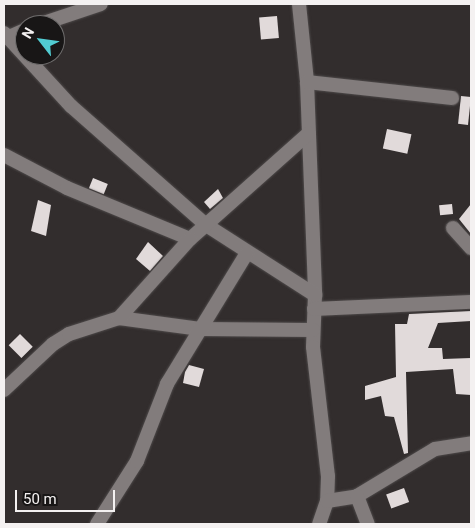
<!DOCTYPE html>
<html>
<head>
<meta charset="utf-8">
<style>
	body { margin:0 }
	#map { position:relative; width:475px; height:528px; overflow:hidden; background:#322d2d; font-family:Roboto,sans-serif }
	div>[style] { position:absolute }
	[style*='--x'] { left:calc(var(--x)*1px); top:calc(var(--y)*1px); width:calc(var(--w)*1px); rotate:calc(var(--a)*1deg) }
	.building>* { inset:0; background:#e1dada; transform-origin:0 0 }
	.roads { filter:drop-shadow(0 0 1px #4e4a4a) drop-shadow(0 0 1px #4e4a4a) }
	.minor>* { height:14px; margin:-7px; padding:0 7px; transform-origin:7px; border-radius:7px; background:#827c7c }
	span { translate:-50% -50%; white-space:nowrap; text-align:center; line-height:1.15; -webkit-text-stroke:5px #181616; paint-order:stroke }
	.frame { position:absolute; inset:0; border:5px solid #f4f1f1; pointer-events:none }
	.north { position:absolute; left:15px; top:15px; width:50px; height:50px; box-sizing:border-box; background:#181616; border:1px solid #706e6e; border-radius:50%; rotate:300deg; font-size:14px; font-weight:700; line-height:20px; text-align:center; color:#f4f1f1 }
	.north::after { content:''; display:block; margin:auto; width:18px; height:22px; background:#51ccd2; clip-path:polygon(50% 0,100% 100%,50% 72%,0 100%) }
	.scale { position:absolute; left:15px; top:490px; width:100px; height:22px; box-sizing:border-box; border:2px solid #f4f1f1; border-top:0; padding-left:6px; font-size:15px; line-height:18px; white-space:nowrap; color:#f4f1f1; -webkit-text-stroke:4px #181616; paint-order:stroke }
</style>
</head>
<body>
<div id="map">
	<div class="building">
		<div style="left:277px;top:16px;width:22px;height:18px;rotate:85deg"></div>
		<div style="left:461px;top:96px;width:10px;height:28px;rotate:6deg"></div>
		<div style="left:387px;top:129px;width:25px;height:20px;rotate:12deg"></div>
		<div style="left:93px;top:178px;width:16px;height:11px;rotate:22deg"></div>
		<div style="clip-path:polygon(218px 189px,223px 198px,210px 209px,204px 202px)"></div>
		<div style="clip-path:polygon(38px 200px,51px 205px,46px 236px,31px 231px)"></div>
		<div style="left:452px;top:204px;width:10px;height:13px;rotate:84deg"></div>
		<div style="clip-path:polygon(471px 204px,471px 234px,459px 219px)"></div>
		<div style="clip-path:polygon(148px 242px,163px 256px,150px 271px,136px 259px)"></div>
		<div style="clip-path:polygon(471px 311px,471px 321px,438px 323px,428px 348px,442px 348px,443px 359px,471px 358px,471px 395px,456px 394px,453px 369px,406px 372px,408px 453px,404px 454px,394px 417px,385px 416px,381px 396px,365px 400px,365px 386px,396px 377px,395px 324px,407px 324px,409px 314px)"></div>
		<div style="left:20px;top:334px;width:18px;height:16px;rotate:45deg"></div>
		<div style="clip-path:polygon(189px 365px,204px 369px,199px 387px,183px 383px,185px 372px)"></div>
		<div style="left:404px;top:488px;width:15px;height:19px;rotate:70deg"></div>
	</div>
	<div class="roads">
		<div class="minor">
			<div style="--x:299;--y:4;--w:78;--a:84.1"></div>
			<div style="--x:307;--y:82;--w:213;--a:87.8"></div>
			<div style="--x:315;--y:295;--w:52;--a:92.2"></div>
			<div style="--x:313;--y:347;--w:130;--a:83.4"></div>
			<div style="--x:328;--y:476;--w:25;--a:92"></div>
			<div style="--x:327;--y:501;--w:24;--a:109"></div>
			<div style="--x:38;--y:25;--w:66;--a:-18.4"></div>
			<div style="--x:4;--y:33;--w:99;--a:47.5"></div>
			<div style="--x:71;--y:106;--w:180;--a:41.4"></div>
			<div style="--x:206;--y:225;--w:130;--a:32.7"></div>
			<div style="--x:7;--y:38;--w:20;--a:-24"></div>
			<div style="--x:307;--y:82;--w:146;--a:6.3"></div>
			<div style="--x:4;--y:155;--w:71;--a:27.6"></div>
			<div style="--x:67;--y:188;--w:133;--a:22.5"></div>
			<div style="--x:190;--y:239;--w:159;--a:-41.7"></div>
			<div style="--x:453;--y:228;--w:27;--a:48"></div>
			<div style="--x:314;--y:309;--w:157;--a:-2.6"></div>
			<div style="--x:119;--y:318;--w:82;--a:7.7"></div>
			<div style="--x:200;--y:329;--w:113;--a:0.5"></div>
			<div style="--x:4;--y:390;--w:67;--a:-43.2"></div>
			<div style="--x:53;--y:344;--w:19;--a:-32"></div>
			<div style="--x:69;--y:334;--w:52;--a:-17.7"></div>
			<div style="--x:119;--y:318;--w:106;--a:-48.1"></div>
			<div style="--x:357;--y:496;--w:91;--a:-31.1"></div>
			<div style="--x:435;--y:449;--w:36;--a:-9"></div>
			<div style="--x:327;--y:501;--w:30;--a:-9"></div>
			<div style="--x:357;--y:496;--w:30;--a:69"></div>
			<div style="--x:97;--y:524;--w:75;--a:-57.6"></div>
			<div style="--x:137;--y:461;--w:83;--a:-68.7"></div>
			<div style="--x:167;--y:384;--w:153;--a:-58.6"></div>
		</div>
	</div>
	<div class="frame"></div>
	<div class="north">N</div>
	<div class="scale">50 m</div>
</div>
</body>
</html>
